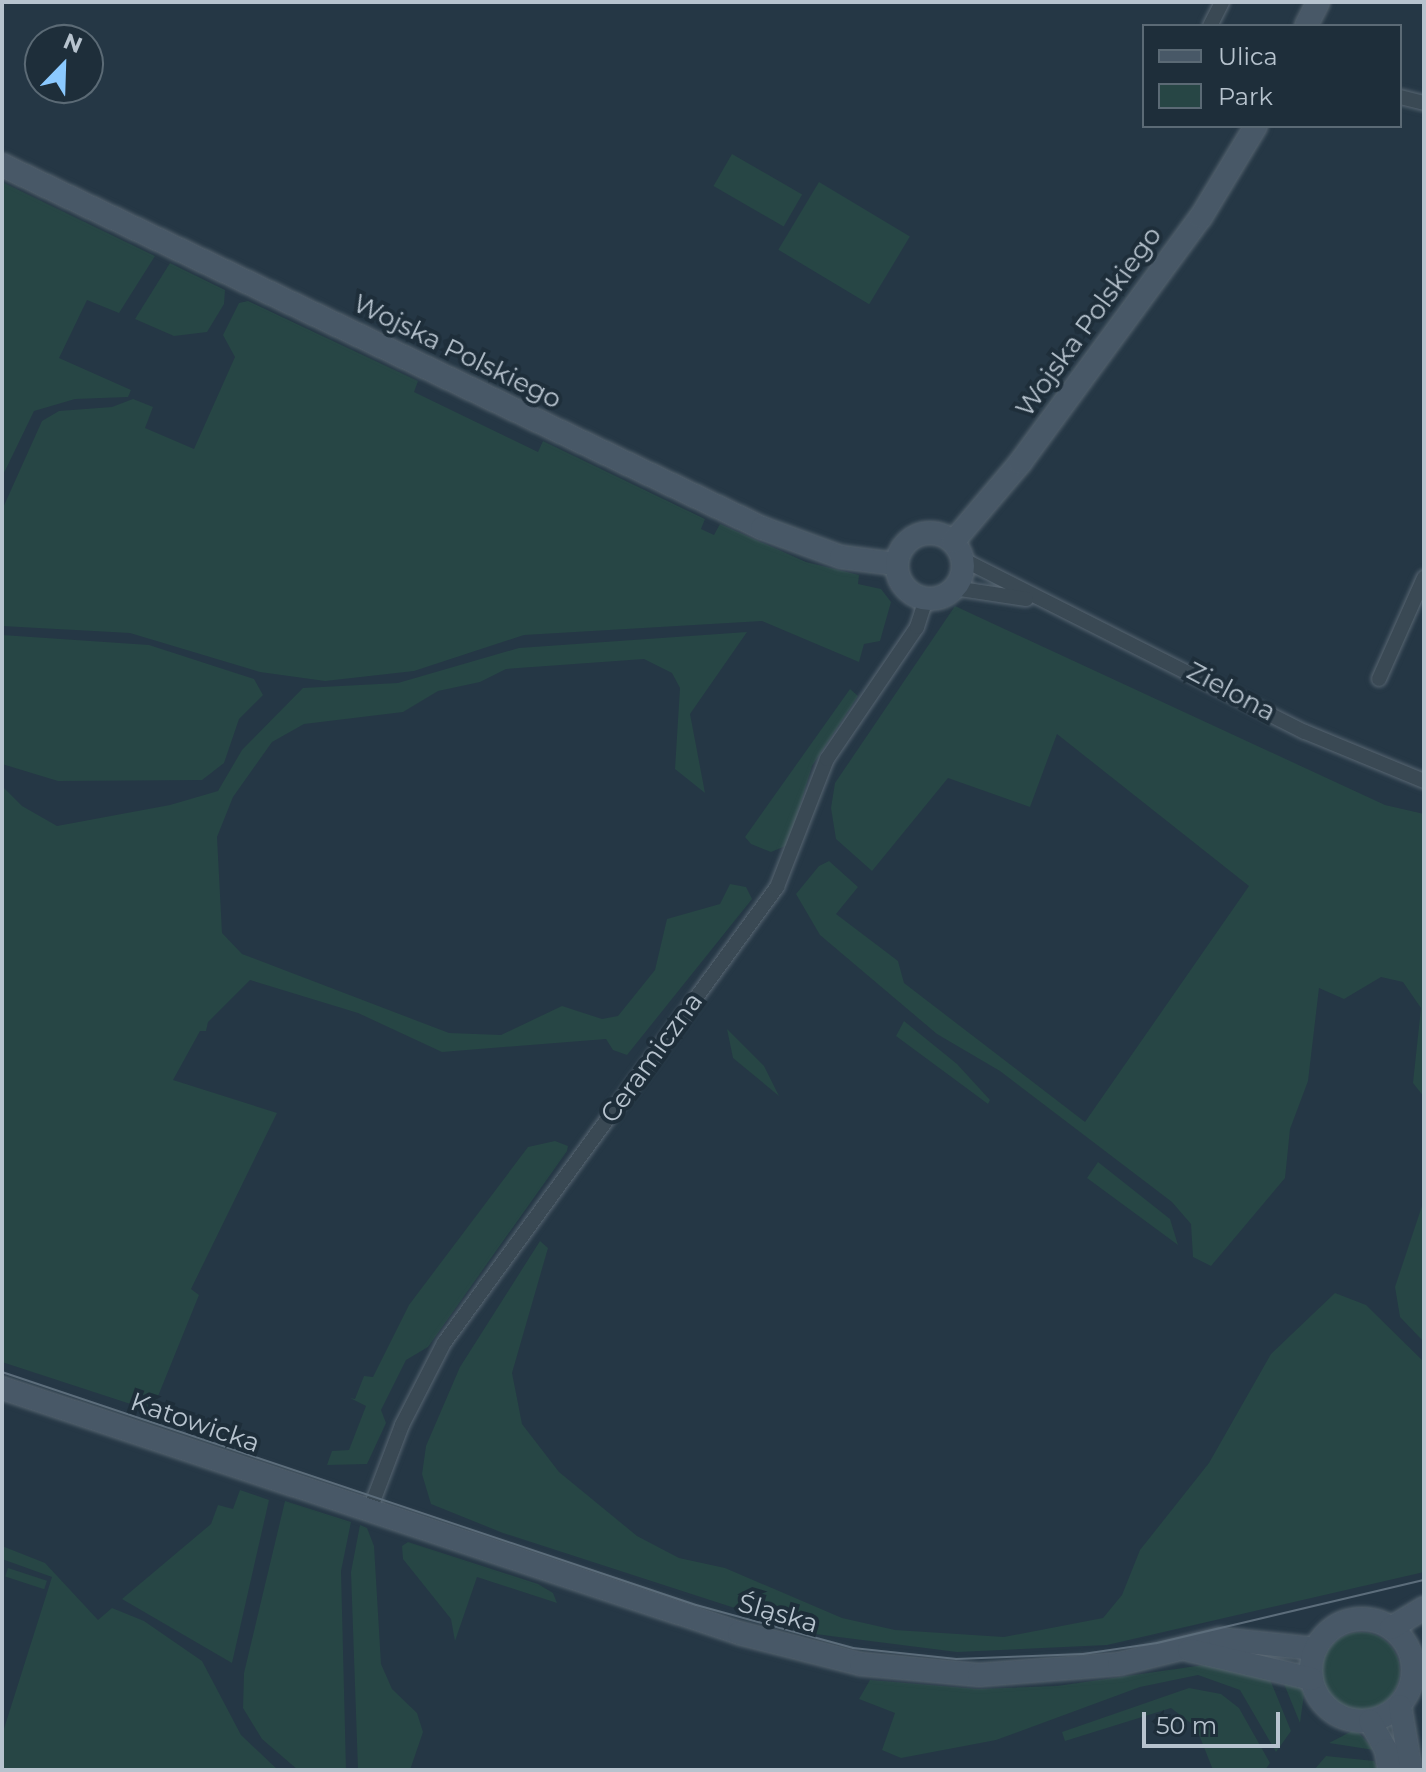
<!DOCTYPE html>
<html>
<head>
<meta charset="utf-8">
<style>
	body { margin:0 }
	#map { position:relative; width:1426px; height:1772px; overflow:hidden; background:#253745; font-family:Montserrat,sans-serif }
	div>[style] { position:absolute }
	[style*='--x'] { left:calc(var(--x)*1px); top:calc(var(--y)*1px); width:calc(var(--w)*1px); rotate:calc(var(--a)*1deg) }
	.green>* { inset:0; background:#274645; transform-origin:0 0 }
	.round { border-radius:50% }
	.roads { filter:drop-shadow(0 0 2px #586672) drop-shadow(0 0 2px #586672) }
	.street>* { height:14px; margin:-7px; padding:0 7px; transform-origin:7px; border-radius:7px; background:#3a4954 }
	.secondary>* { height:22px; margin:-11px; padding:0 11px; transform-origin:11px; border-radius:11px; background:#485867 }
	.secondary>.ring { margin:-11px; padding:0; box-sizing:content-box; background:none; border:22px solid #485867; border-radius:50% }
	.tram>* { height:2px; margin:-1px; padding:0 1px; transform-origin:1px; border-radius:1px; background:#5c6d7b }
	span { translate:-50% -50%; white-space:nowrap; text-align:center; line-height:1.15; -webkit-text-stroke:8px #1e2e3a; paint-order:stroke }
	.street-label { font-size:26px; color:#b7c3ce }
	.frame { position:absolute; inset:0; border:4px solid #b7c3ce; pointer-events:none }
	.legend { position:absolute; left:1142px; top:24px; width:260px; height:104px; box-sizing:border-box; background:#1e2e3a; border:2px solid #5b6a75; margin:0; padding:10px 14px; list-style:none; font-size:24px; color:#b7c3ce }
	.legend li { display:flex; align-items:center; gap:16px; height:40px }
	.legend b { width:40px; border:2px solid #5b6a75 }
	.north { position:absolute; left:24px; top:24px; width:80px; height:80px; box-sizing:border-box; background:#1e2e3a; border:2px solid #5b6a75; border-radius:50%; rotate:23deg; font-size:22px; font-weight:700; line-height:32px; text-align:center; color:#b7c3ce }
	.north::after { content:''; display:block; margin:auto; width:28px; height:36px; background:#8bc9ff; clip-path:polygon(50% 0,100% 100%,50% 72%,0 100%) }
	.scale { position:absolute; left:1142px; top:1712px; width:138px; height:36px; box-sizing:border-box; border:4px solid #b7c3ce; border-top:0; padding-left:10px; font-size:24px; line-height:28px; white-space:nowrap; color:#b7c3ce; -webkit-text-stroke:6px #1e2e3a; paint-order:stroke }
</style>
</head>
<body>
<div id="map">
	<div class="green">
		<div style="left:732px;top:154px;width:81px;height:37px;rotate:30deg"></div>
		<div style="clip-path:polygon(2px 182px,155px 256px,119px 313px,87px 300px,59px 358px,131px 390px,128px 397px,75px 399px,34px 411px,2px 477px)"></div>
		<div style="left:819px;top:182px;width:106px;height:79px;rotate:31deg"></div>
		<div style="clip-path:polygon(170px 263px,225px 290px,224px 304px,207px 332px,174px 336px,135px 319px)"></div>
		<div style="clip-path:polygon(248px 301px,418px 381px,414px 392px,538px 452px,543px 441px,705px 519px,701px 529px,714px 535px,720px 524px,806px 562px,859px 575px,858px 584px,881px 589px,891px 602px,880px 641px,864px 644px,859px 662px,762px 621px,524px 635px,414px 671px,325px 681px,260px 672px,130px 633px,2px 626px,2px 510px,42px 421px,59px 411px,112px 407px,133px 399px,153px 407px,145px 428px,194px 449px,235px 357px,223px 335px,239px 303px)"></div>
		<div style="clip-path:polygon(955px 606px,1385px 805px,1424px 814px,1424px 1097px,1413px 1083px,1421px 1008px,1403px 982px,1381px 977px,1344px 999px,1319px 988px,1308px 1081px,1290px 1129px,1285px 1178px,1211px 1266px,1193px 1257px,1191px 1224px,1172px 1202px,1000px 1071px,937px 1034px,820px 935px,796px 894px,819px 866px,829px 861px,858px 887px,836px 914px,898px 961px,904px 983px,1085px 1122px,1249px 886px,1057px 734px,1030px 807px,948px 778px,872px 871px,836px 839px,831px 808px,835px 783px)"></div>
		<div style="clip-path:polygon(747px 632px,690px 714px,705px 793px,675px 769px,680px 688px,672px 673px,644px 659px,506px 669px,480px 682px,438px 691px,403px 712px,304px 724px,272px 742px,233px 797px,217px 837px,222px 933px,242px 954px,449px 1033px,501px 1035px,562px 1006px,602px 1019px,618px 1016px,655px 970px,667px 919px,720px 904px,730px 884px,746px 887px,752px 899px,627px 1055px,613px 1050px,606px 1039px,442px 1052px,358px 1013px,250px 980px,208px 1022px,206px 1031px,200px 1031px,173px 1080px,277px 1113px,191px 1289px,199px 1295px,152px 1411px,2px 1362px,2px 786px,22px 806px,57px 826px,170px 805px,218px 791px,242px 750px,303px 688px,398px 683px,519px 648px)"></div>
		<div style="clip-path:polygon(2px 635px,149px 645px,254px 679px,263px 695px,239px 719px,224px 763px,202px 780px,58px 781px,2px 764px)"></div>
		<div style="clip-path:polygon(850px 689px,858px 696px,812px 766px,788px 845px,771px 852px,751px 844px,745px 837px)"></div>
		<div style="clip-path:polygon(904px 1021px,957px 1064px,990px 1100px,988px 1104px,896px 1036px)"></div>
		<div style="clip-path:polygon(727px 1029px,764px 1066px,779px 1096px,733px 1058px)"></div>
		<div style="clip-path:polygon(555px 1141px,568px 1146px,567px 1151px,428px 1347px,406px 1360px,381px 1410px,386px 1423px,367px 1464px,327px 1465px,332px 1451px,349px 1450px,366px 1406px,350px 1398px,355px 1399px,364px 1376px,373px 1377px,409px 1305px,528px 1147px)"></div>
		<div style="clip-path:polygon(1098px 1162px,1170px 1219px,1178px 1245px,1087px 1178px)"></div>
		<div style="clip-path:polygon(1424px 1200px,1424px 1342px,1400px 1317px,1395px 1287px)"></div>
		<div style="clip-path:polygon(540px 1241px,548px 1248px,512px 1373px,522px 1424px,559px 1472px,637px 1536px,679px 1558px,725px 1568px,842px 1618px,895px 1630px,1004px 1637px,1103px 1618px,1122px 1595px,1140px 1550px,1209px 1463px,1271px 1354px,1335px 1293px,1366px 1305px,1424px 1362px,1424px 1572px,1107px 1645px,957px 1652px,815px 1634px,503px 1533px,431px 1504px,422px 1474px,426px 1446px,460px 1367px)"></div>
		<div style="clip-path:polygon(240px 1490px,269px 1500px,232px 1663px,122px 1599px,211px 1524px,218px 1505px,233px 1509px)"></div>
		<div style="clip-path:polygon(285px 1501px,351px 1522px,341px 1571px,346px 1770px,298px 1770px,262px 1739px,243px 1708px,244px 1673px)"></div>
		<div style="clip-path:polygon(360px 1525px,367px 1528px,374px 1546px,381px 1664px,392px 1689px,417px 1713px,423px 1732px,410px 1770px,358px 1770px,351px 1572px)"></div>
		<div style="clip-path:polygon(408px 1542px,538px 1584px,553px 1593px,557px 1603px,477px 1577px,455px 1641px,451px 1619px,403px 1559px,402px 1546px)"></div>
		<div style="clip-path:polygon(2px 1546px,45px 1563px,98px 1620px,112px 1608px,144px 1621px,202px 1661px,241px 1735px,278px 1770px,2px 1770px,2px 1735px,52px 1577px,2px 1559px)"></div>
		<div style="left:8px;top:1568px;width:41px;height:9px;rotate:18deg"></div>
		<div class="round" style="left:1322px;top:1632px;width:78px;height:78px"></div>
		<div style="clip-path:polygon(1204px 1665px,1269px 1677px,1291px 1731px,1276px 1752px,1240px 1690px,1198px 1675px,1140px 1687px,996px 1740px,901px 1758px,882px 1750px,895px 1713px,859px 1699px,870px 1680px,978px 1689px,1057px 1686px)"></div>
		<div style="clip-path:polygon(1280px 1674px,1299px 1684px,1304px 1694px,1300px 1723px)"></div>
		<div style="clip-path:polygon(1189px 1688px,1221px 1694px,1239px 1708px,1270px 1763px,1265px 1770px,1213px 1770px,1196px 1727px,1171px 1708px,1065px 1741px,1062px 1732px)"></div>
		<div style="clip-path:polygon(1352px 1731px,1359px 1733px,1374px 1750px,1329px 1743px)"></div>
		<div style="clip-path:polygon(1326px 1756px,1374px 1761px,1378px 1770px,1314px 1770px)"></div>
	</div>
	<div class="roads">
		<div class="street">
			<div style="--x:1210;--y:26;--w:27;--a:-63"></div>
			<div style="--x:1400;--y:97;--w:25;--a:14"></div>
			<div style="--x:964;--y:560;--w:382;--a:26.8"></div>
			<div style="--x:1305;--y:732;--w:129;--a:22.4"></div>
			<div style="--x:954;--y:588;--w:73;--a:8.7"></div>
			<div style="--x:1379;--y:679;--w:111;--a:-66"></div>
			<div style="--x:369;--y:1512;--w:93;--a:-69.2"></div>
			<div style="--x:402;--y:1425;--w:92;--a:-62.9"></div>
			<div style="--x:444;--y:1343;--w:565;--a:-53.86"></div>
			<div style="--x:777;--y:887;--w:137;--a:-68.7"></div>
			<div style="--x:827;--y:759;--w:160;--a:-55.7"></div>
			<div style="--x:917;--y:627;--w:28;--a:-72"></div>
		</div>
		<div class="secondary">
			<div style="--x:1306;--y:26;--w:27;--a:-63"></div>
			<div style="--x:2;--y:165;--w:842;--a:25.53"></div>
			<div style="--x:762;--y:528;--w:84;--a:20.2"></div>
			<div style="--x:841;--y:557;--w:55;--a:7.3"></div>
			<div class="ring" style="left:897px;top:533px;width:44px;height:44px"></div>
			<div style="--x:953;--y:542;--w:104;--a:-49.7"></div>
			<div style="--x:1020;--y:463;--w:305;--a:-53.7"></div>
			<div style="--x:1201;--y:217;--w:106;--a:-58.9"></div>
			<div style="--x:2;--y:1388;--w:777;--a:18.39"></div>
			<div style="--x:739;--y:1633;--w:126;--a:14.3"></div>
			<div style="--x:861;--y:1664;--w:119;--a:5.3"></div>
			<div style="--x:979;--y:1675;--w:140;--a:-4.5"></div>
			<div style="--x:1119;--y:1664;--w:104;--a:-13.9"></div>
			<div style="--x:1220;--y:1639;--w:96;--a:6"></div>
			<div class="ring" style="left:1311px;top:1619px;width:80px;height:80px"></div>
			<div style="--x:1391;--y:1628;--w:39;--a:-31"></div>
			<div style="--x:1189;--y:1650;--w:126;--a:13.3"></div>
			<div style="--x:1400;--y:1706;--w:65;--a:80.2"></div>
			<div style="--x:1370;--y:1721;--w:33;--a:61"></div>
			<div style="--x:1386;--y:1750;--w:20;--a:81"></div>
		</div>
	</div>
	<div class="tram">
		<div style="--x:2;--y:1372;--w:732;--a:18.56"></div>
		<div style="--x:696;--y:1605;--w:163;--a:15.3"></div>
		<div style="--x:853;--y:1648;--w:104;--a:6.1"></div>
		<div style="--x:956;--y:1659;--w:127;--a:-2.3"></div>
		<div style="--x:1083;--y:1654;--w:75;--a:-8.5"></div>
		<div style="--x:1157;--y:1643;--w:274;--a:-13.3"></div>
	</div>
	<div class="street-label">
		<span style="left:1089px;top:322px;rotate:-54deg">Wojska Polskiego</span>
		<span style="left:457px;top:352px;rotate:26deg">Wojska Polskiego</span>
		<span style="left:1231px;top:692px;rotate:28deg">Zielona</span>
		<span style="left:652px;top:1058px;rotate:-54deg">Ceramiczna</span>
		<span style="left:195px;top:1423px;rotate:19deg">Katowicka</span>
		<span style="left:778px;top:1614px;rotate:16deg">Śląska</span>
	</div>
	<div class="frame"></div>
	<ul class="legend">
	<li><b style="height:10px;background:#485867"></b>Ulica</li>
	<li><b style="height:22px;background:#274645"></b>Park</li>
	</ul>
	<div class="north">N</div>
	<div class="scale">50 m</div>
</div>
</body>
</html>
